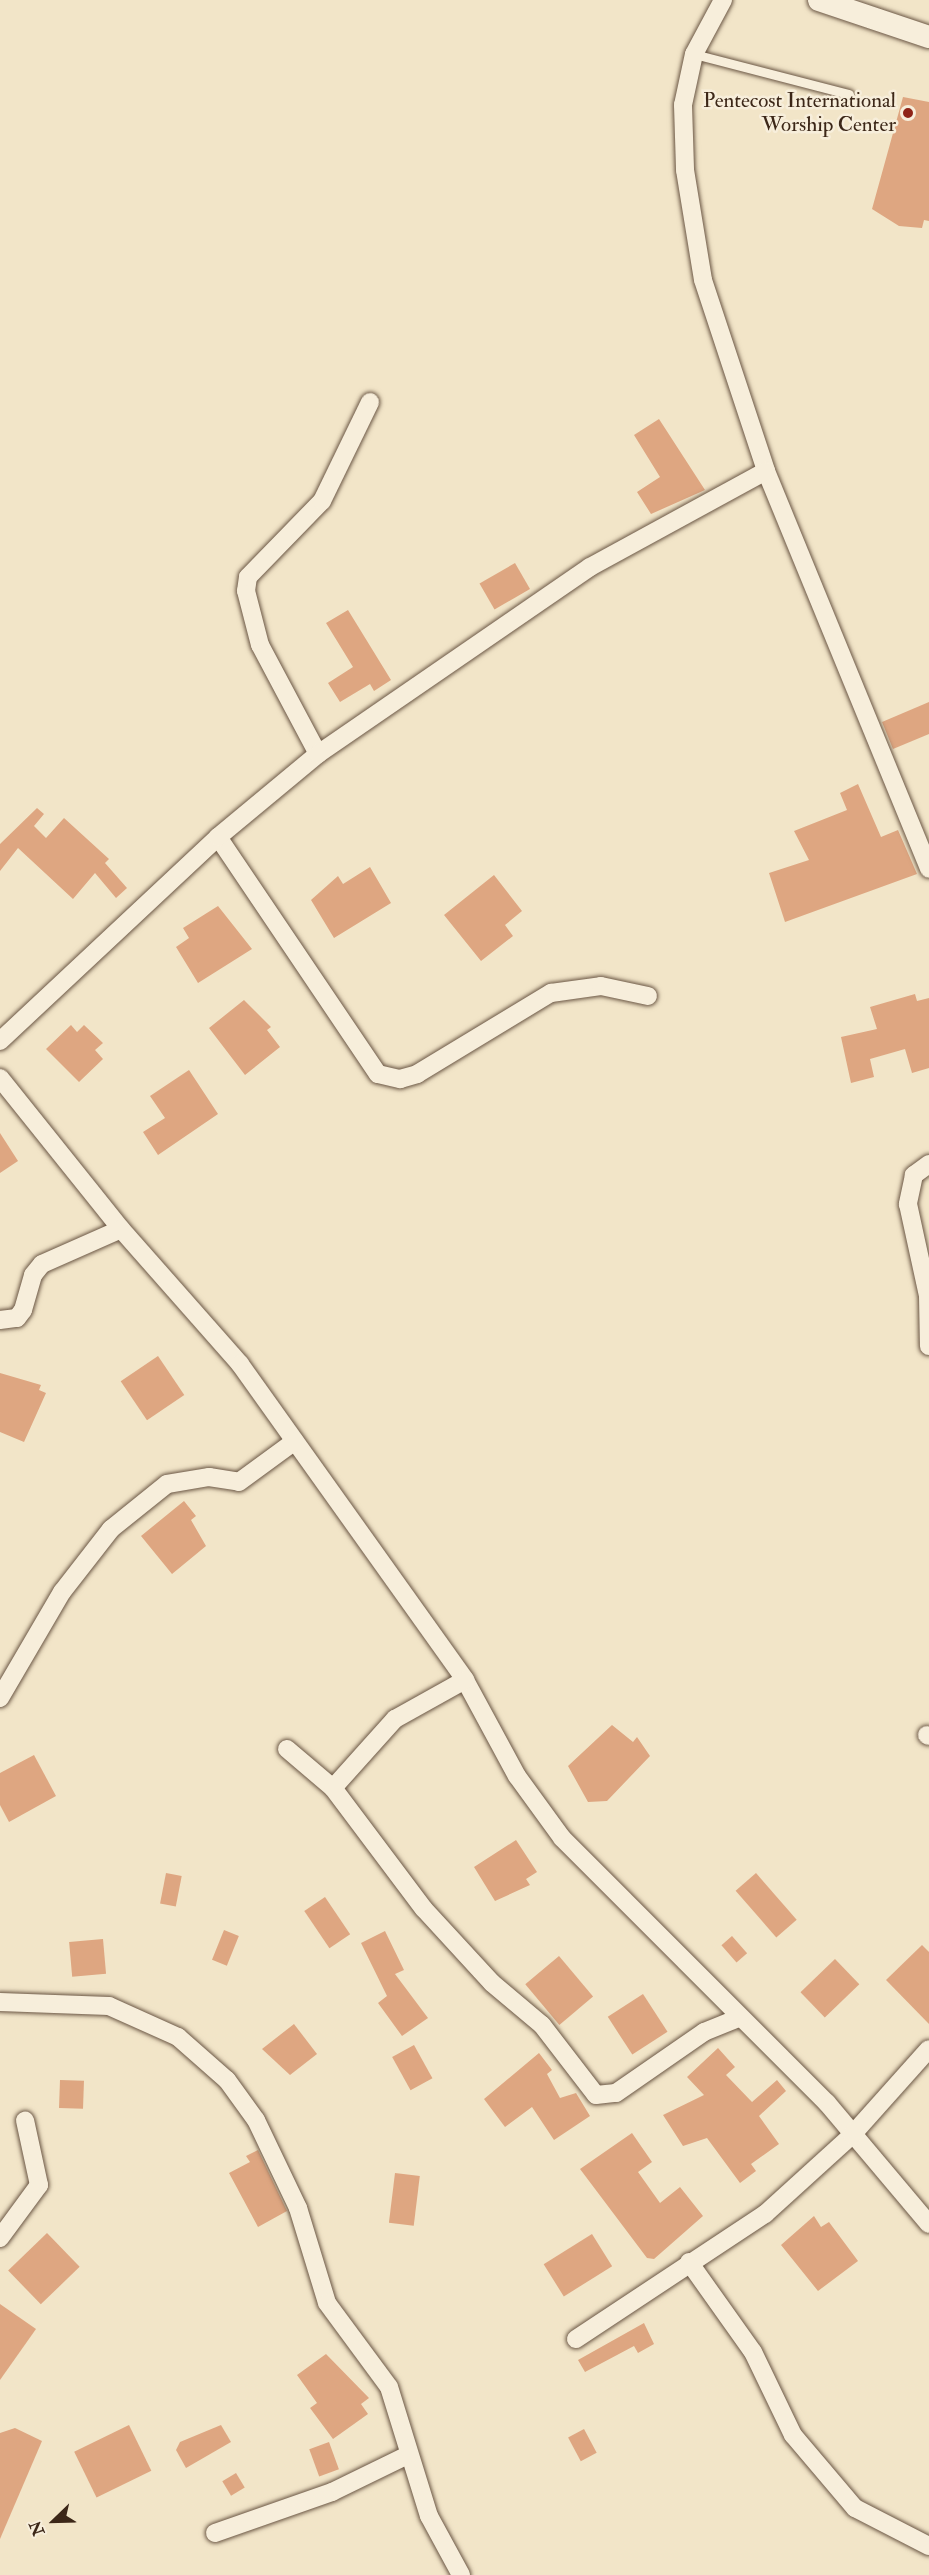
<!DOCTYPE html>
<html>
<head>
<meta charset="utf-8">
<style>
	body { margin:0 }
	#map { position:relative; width:929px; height:2575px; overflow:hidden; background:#f2e5c8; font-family:"IM FELL Double Pica",serif }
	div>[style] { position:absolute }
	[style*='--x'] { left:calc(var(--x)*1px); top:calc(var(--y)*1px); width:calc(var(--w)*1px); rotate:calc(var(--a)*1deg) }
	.building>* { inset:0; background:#dea681; transform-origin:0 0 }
	.roads { filter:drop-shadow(0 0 2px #6a5644) drop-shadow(0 0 2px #6a5644) }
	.service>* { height:9px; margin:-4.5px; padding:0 4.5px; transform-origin:4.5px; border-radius:4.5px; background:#f7eedb }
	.minor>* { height:18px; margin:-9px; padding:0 9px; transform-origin:9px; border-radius:9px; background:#f7eedb }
	.tertiary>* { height:22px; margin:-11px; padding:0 11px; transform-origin:11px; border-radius:11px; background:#f7eedb }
	.dots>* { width:16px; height:16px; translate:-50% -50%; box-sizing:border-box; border:3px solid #f7eedb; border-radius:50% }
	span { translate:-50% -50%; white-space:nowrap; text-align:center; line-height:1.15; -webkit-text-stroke:5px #f7eedb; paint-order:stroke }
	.poi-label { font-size:21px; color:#3c2718 }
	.right { translate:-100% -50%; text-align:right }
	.north { position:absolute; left:24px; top:2491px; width:60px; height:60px; -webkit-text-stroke:4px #f7eedb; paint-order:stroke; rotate:247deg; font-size:16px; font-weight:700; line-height:24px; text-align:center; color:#3c2718 }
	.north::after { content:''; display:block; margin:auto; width:21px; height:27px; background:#3c2718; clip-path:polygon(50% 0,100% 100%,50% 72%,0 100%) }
</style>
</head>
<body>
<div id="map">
	<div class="building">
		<div style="clip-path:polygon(903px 97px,929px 102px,929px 221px,924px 220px,922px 228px,899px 226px,872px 209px)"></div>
		<div style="clip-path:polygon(659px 419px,705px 490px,651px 514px,637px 492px,660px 477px,634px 435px)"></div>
		<div style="left:515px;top:563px;width:30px;height:41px;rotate:60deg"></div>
		<div style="clip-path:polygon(348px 610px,391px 680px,374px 691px,370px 684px,340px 702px,328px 683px,353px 667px,326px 623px)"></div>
		<div style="clip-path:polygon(929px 702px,929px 734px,893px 749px,882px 722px)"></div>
		<div style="clip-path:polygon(858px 784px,881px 837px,898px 830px,917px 874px,785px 922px,769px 873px,809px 860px,794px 831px,847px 810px,840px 793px)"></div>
		<div style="clip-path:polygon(37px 808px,44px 814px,34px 826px,46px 838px,64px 818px,109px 859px,105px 863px,127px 888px,116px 898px,95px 873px,73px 899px,18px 848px,0 871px,0 844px)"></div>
		<div style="clip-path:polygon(370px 867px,391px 903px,334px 938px,311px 900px,338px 876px,343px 884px)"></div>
		<div style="clip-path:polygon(494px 875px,522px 911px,505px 925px,513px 936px,481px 961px,444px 915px)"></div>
		<div style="clip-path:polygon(218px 906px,252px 949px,198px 983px,176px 947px,189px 938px,183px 928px)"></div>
		<div style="clip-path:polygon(915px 994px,917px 1001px,929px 998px,929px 1068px,912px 1073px,905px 1049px,870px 1059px,874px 1077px,851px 1083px,841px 1037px,877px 1029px,870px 1007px)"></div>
		<div style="clip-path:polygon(244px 1000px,271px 1027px,267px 1030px,280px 1047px,245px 1075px,209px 1028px)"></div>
		<div style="clip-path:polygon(71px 1025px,77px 1032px,84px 1025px,103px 1043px,95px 1050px,103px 1059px,79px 1082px,46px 1049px)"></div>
		<div style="clip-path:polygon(189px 1070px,218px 1114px,158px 1155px,143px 1132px,165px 1118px,150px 1096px)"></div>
		<div style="clip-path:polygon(0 1133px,18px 1161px,0 1173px)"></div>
		<div style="left:158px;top:1356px;width:47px;height:45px;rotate:56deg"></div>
		<div style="clip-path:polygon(0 1373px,41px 1385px,39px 1390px,46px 1393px,24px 1442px,0 1432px)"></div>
		<div style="clip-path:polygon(184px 1501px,196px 1516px,191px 1520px,206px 1546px,172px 1574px,141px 1536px)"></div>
		<div style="clip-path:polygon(612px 1725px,633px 1742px,637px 1737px,650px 1756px,607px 1801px,588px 1802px,568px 1766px)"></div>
		<div style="clip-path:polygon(34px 1755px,56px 1796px,9px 1822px,0 1805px,0 1773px)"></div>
		<div style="clip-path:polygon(516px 1840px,537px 1872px,526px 1879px,530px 1885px,495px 1901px,474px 1867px)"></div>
		<div style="left:166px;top:1873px;width:16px;height:31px;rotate:11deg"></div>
		<div style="left:756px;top:1873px;width:62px;height:27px;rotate:49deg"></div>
		<div style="left:325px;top:1897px;width:45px;height:25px;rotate:56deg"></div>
		<div style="left:224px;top:1930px;width:16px;height:32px;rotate:22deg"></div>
		<div style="clip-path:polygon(385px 1931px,404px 1970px,395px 1974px,428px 2018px,402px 2036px,378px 2003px,387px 1996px,361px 1943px)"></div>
		<div style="left:732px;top:1936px;width:23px;height:14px;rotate:49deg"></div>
		<div style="left:103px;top:1939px;width:35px;height:34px;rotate:85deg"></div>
		<div style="clip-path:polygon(922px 1945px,929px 1952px,929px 2024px,886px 1980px)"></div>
		<div style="left:559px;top:1956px;width:53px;height:44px;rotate:50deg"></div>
		<div style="left:835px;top:1959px;width:35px;height:48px;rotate:46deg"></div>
		<div style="left:643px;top:1994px;width:45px;height:42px;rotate:57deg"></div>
		<div style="clip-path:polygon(294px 2024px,317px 2054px,290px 2075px,262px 2049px)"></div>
		<div style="left:414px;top:2045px;width:38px;height:25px;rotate:61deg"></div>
		<div style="clip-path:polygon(718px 2048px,735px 2067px,726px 2075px,752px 2102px,777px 2080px,786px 2091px,759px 2116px,779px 2144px,751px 2164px,756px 2171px,740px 2183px,707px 2138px,683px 2146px,663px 2115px,704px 2095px,687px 2077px)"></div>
		<div style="clip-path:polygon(539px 2053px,552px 2070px,547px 2074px,560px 2098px,576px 2093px,590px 2116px,554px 2140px,532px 2107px,505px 2127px,484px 2099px)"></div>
		<div style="left:60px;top:2080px;width:24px;height:28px;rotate:2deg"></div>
		<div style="clip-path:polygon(632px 2133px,652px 2162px,638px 2172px,660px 2203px,680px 2187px,703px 2216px,654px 2259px,647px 2258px,580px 2169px)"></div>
		<div style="clip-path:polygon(258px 2150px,287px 2211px,258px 2227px,229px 2173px,250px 2162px,246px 2156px)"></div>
		<div style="left:395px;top:2173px;width:25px;height:50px;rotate:7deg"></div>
		<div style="clip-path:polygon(814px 2216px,821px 2227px,829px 2222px,858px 2261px,818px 2291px,781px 2245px)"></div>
		<div style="left:47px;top:2233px;width:47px;height:54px;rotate:46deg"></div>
		<div style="left:592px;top:2234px;width:38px;height:57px;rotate:58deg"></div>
		<div style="clip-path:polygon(0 2304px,36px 2329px,0 2380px)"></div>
		<div style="clip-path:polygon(644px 2323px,654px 2344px,638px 2353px,634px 2346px,585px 2372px,578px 2360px)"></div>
		<div style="clip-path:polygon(326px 2354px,369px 2398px,361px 2404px,368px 2414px,333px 2439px,310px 2408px,317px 2403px,297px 2375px)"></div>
		<div style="left:129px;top:2425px;width:51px;height:61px;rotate:64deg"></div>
		<div style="clip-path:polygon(221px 2425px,231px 2442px,186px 2468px,176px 2450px,180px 2442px)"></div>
		<div style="clip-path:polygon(15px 2428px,42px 2441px,0 2539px,0 2433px)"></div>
		<div style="left:584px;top:2429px;width:27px;height:18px;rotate:62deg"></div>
		<div style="left:329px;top:2442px;width:29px;height:21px;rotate:70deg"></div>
		<div style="left:236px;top:2473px;width:17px;height:16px;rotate:59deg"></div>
	</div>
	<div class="roads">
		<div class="service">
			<div style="--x:694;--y:54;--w:160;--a:14.5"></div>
		</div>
		<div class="minor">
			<div style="--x:723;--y:0;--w:61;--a:118.2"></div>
			<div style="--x:694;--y:54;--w:52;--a:102.2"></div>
			<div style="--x:683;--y:105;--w:65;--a:88.2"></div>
			<div style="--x:685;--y:170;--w:111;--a:80.7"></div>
			<div style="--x:703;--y:280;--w:201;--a:71.7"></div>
			<div style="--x:766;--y:471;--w:430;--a:67.7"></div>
			<div style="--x:318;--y:754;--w:123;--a:-118"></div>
			<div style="--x:260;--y:645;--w:56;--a:-104.5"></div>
			<div style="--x:246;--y:591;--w:14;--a:-82"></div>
			<div style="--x:248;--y:577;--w:106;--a:-45.8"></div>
			<div style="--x:322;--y:501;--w:110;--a:-64.1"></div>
			<div style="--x:218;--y:837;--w:286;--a:56"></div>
			<div style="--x:378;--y:1074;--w:23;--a:13"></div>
			<div style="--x:400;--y:1079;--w:18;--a:-16"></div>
			<div style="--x:417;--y:1074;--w:157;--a:-31.2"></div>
			<div style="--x:551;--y:993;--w:50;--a:-8"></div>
			<div style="--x:601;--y:986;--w:48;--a:12"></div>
			<div style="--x:0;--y:1041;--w:299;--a:-43.1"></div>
			<div style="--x:218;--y:837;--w:130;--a:-39.7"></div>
			<div style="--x:318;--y:754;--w:330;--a:-34.5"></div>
			<div style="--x:590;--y:567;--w:200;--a:-28.6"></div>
			<div style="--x:0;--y:1078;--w:193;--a:51.3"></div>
			<div style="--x:121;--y:1229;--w:180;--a:48.6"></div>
			<div style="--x:240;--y:1364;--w:388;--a:54.5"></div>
			<div style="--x:465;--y:1680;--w:109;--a:61.6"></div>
			<div style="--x:517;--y:1776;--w:77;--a:54"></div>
			<div style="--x:562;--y:1838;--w:375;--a:45"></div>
			<div style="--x:827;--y:2103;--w:158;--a:49.9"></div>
			<div style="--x:929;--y:1164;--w:19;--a:144"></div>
			<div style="--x:914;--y:1175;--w:30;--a:102"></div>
			<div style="--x:908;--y:1204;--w:94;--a:77.7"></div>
			<div style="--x:928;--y:1296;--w:50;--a:88.9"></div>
			<div style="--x:0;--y:1320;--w:17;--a:-7"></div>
			<div style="--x:17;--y:1318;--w:10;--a:-53"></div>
			<div style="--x:23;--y:1310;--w:36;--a:-74"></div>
			<div style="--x:33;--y:1275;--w:14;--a:-51"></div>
			<div style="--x:42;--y:1264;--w:86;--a:-23.9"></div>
			<div style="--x:0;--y:1698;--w:123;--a:-59.7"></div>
			<div style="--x:62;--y:1592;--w:80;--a:-52.1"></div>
			<div style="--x:111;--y:1529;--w:72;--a:-38.8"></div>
			<div style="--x:167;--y:1484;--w:43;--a:-9.5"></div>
			<div style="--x:209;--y:1477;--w:30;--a:9"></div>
			<div style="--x:239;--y:1482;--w:69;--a:-36.2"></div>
			<div style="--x:927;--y:1735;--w:2;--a:27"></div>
			<div style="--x:287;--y:1749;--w:60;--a:40.3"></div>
			<div style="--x:333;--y:1788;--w:151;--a:53.1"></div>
			<div style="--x:424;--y:1909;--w:100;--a:47.4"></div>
			<div style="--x:492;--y:1983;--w:65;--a:40"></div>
			<div style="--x:542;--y:2025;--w:88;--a:52.4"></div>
			<div style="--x:596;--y:2095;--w:20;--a:-6"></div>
			<div style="--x:616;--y:2093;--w:107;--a:-34.7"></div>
			<div style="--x:704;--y:2032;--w:38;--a:-22"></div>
			<div style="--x:333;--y:1788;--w:93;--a:-48.1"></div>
			<div style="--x:395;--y:1719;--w:80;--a:-29.1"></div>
			<div style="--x:0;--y:2002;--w:109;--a:2.1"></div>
			<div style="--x:109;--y:2006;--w:76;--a:24.2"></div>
			<div style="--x:178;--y:2037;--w:65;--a:41.3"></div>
			<div style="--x:227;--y:2080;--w:49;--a:54.1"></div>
			<div style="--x:256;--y:2120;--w:98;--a:64.5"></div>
			<div style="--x:298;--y:2208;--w:99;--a:73"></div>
			<div style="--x:327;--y:2303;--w:104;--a:53.6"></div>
			<div style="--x:389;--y:2387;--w:135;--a:72.8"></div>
			<div style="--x:429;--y:2516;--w:67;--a:61.5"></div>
			<div style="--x:0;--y:2238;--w:66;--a:-53.7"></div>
			<div style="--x:39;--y:2185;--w:66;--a:-102.2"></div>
			<div style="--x:689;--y:2262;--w:110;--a:54.6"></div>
			<div style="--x:753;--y:2352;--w:92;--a:64.3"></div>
			<div style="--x:793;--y:2435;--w:96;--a:49.7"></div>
			<div style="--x:855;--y:2508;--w:83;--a:27.2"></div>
			<div style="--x:576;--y:2339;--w:227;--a:-33.5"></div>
			<div style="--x:765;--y:2214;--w:118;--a:-42.2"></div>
			<div style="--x:852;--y:2135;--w:115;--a:-48.2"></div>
			<div style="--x:215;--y:2533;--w:124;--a:-19.3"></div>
			<div style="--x:332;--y:2492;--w:85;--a:-26"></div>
		</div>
		<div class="tertiary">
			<div style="--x:819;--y:0;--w:116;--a:18.6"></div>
		</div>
	</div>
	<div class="dots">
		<div style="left:908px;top:113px;background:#8f2418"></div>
	</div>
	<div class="poi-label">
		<span class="right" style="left:896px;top:113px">Pentecost International<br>Worship Center</span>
	</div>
	<div class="north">N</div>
</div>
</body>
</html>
